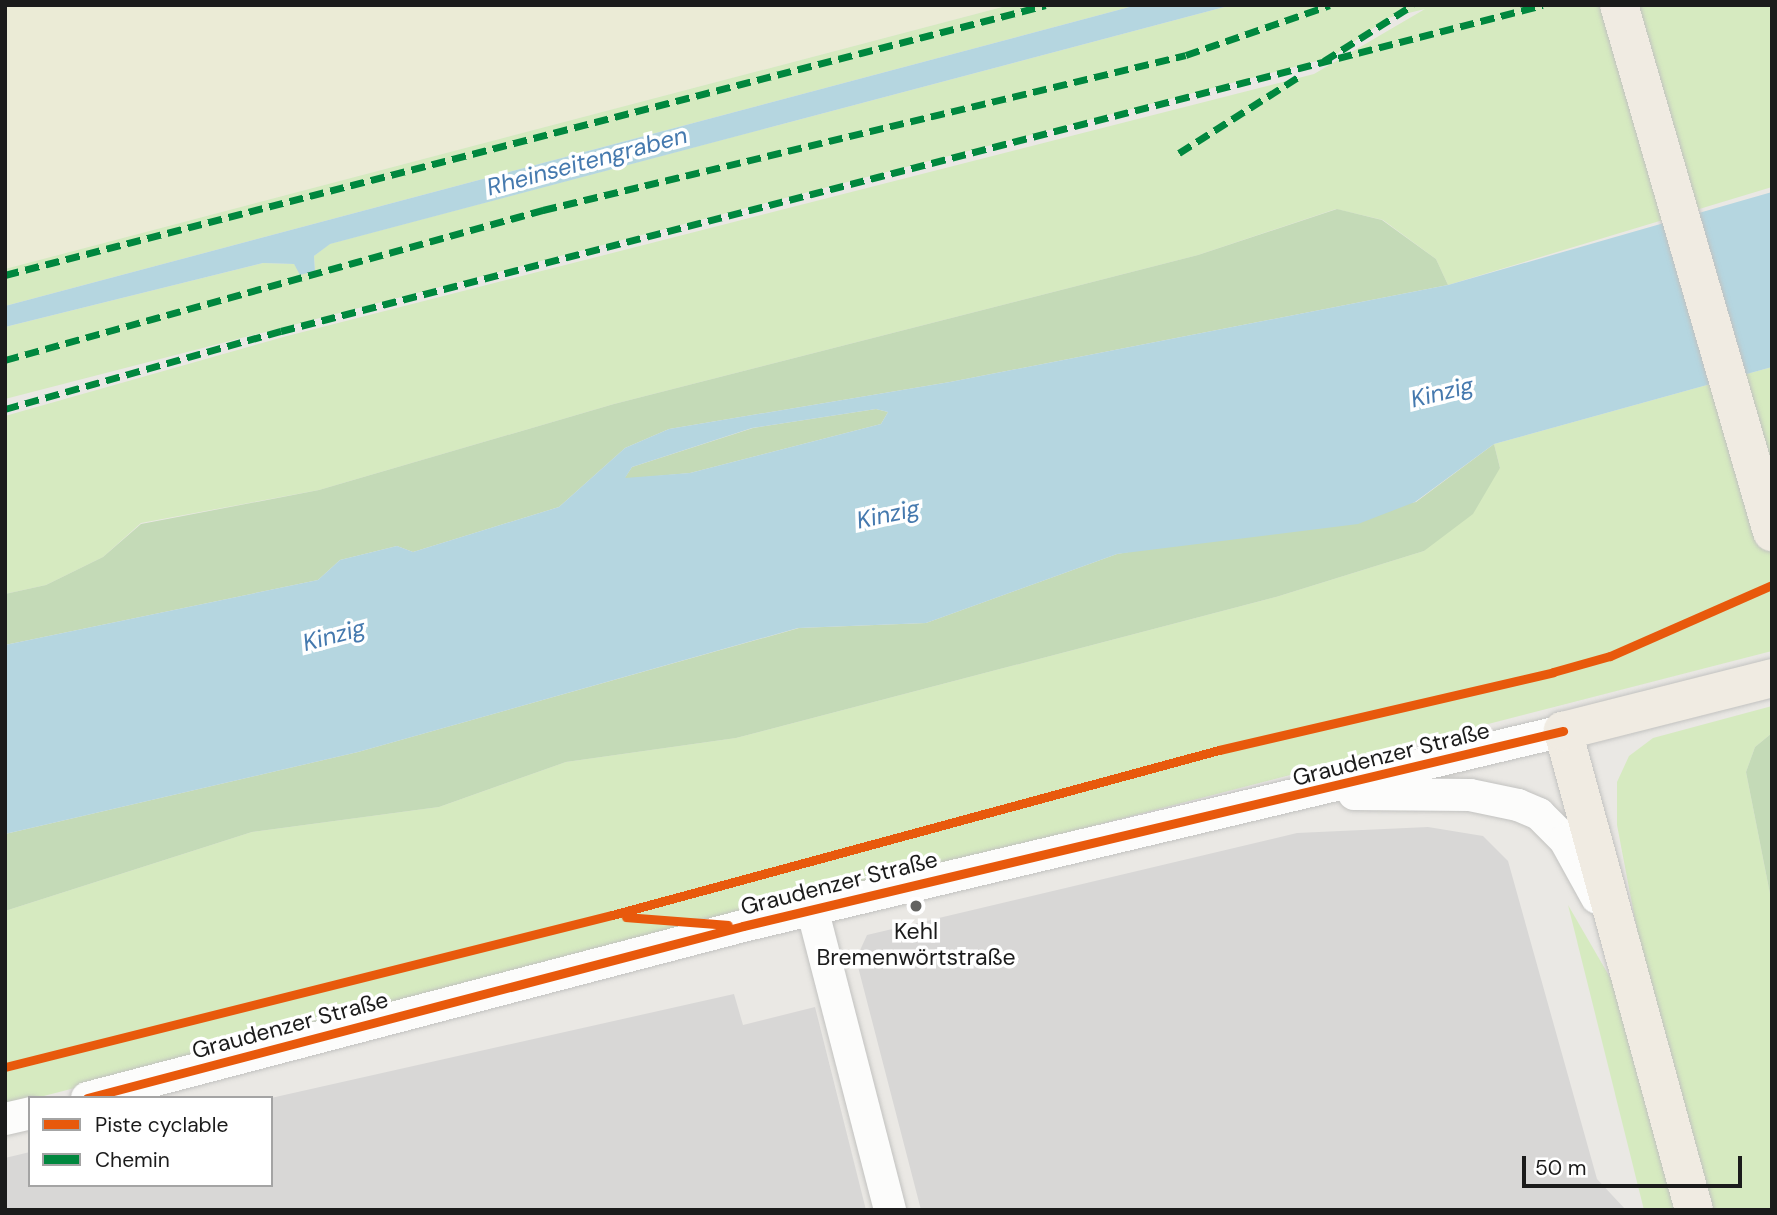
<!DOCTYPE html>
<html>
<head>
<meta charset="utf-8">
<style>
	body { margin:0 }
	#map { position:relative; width:1777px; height:1215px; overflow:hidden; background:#eae8e4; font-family:"DM Sans",sans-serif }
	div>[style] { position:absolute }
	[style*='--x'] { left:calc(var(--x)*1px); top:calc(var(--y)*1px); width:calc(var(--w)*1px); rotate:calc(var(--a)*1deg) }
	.farmland>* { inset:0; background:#ebebd6 }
	.grass>* { inset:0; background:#d6eac0 }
	.forest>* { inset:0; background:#c4dab7 }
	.parking>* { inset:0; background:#d8d7d6 }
	.water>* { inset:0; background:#b5d6e0 }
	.roads { filter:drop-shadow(0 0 2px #c2c2c0) drop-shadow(0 0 2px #c2c2c0) }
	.minor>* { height:32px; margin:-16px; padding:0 16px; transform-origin:16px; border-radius:16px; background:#fcfcfb }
	.major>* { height:38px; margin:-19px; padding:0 19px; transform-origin:19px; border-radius:19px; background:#f0ebe2 }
	.quiet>* { height:7px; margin-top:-3.5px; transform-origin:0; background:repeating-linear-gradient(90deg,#00873e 0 14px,transparent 0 21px) }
	.cycleway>* { height:9px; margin:-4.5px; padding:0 4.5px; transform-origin:4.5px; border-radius:4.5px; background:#e8590c }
	.dots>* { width:19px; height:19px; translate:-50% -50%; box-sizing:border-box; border:4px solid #fff; border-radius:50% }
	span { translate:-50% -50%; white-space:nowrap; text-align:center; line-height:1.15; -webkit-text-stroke:7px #fff; paint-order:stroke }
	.street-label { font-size:23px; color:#1b1b1b }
	.poi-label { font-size:23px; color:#1b1b1b }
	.water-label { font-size:24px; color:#4579ae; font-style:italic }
	.frame { position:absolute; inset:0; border:7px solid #1b1b1b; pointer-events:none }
	.legend { position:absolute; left:28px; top:1096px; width:245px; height:91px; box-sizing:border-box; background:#fff; border:2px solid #a4a4a4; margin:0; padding:9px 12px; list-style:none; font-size:21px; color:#1b1b1b }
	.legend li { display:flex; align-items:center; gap:14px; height:35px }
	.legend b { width:35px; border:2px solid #a4a4a4 }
	.scale { position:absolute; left:1522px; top:1156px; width:220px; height:32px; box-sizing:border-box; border:4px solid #1b1b1b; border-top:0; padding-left:9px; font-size:21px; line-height:24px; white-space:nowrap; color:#1b1b1b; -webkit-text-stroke:5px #fff; paint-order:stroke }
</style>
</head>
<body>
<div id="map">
	<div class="farmland">
		<div style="clip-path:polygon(5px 5px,1010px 5px,5px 269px)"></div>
	</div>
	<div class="grass">
		<div style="clip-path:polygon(1010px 5px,1137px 5px,5px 306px,5px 269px)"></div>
		<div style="clip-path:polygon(1232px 5px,1772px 5px,1772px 187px,1448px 285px,1436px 259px,1383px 220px,1336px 209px,1198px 255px,614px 404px,319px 490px,141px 523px,103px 557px,46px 585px,5px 594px,5px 416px,287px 336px,1314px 74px,1425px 9px,1388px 18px,1332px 57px,1302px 65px,5px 399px,5px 327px,263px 263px,294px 264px,301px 274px,315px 270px,314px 256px,329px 244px)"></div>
		<div style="clip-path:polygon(1772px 367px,1772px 651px,5px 1106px,5px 911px,252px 832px,439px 807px,566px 762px,736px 738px,1276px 597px,1424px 551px,1500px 468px,1494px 444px)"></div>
		<div style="clip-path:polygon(1772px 706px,1772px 733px,1755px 747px,1746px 772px,1772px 904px,1772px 1210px,1708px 1210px,1641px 951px,1617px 825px,1617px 782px,1629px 756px,1653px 738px)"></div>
		<div style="clip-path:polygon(1568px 905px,1615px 986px,1678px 1210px,1644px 1210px)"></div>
	</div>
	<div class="forest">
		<div style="clip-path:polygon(1337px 209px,1382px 220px,1436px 259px,1448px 285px,950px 382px,669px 429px,625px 448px,559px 507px,413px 552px,397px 546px,340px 560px,318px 580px,5px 645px,5px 594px,46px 585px,103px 557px,141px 524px,319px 490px,614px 404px,1198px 255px)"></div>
		<div style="clip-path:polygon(876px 409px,888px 412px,881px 424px,690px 473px,624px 479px,632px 467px,753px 428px)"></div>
		<div style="clip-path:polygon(1494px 444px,1500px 468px,1473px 514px,1424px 551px,1276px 597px,736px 738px,566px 762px,439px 807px,252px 832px,5px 911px,5px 834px,358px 752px,799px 628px,926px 623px,1117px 554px,1416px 502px)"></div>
		<div style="clip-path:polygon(1772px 733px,1772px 904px,1746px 772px,1755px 747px)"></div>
	</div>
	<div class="parking">
		<div style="clip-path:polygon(1428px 827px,1483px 836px,1508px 861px,1597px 1179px,1626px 1210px,921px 1210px,856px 959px,867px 935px,1297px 833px)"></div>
		<div style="clip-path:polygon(734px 994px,743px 1025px,815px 1007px,866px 1210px,5px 1210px,5px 1158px,30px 1152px,30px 1185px,271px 1185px,271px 1098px)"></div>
	</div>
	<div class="water">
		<div style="clip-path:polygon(1137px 5px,1232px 5px,330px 244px,314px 256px,315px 271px,300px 275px,294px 264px,263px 263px,5px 327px,5px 306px)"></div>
		<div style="clip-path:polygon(evenodd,1772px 192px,1772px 367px,1494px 444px,1415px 502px,1358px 524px,1117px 554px,926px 623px,798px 628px,358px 752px,5px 834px,5px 645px,318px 580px,340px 560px,397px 546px,413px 552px,559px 507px,625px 448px,669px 429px,950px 382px,1448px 285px,1772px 192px,876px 409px,888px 412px,881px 424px,690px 473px,625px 478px,632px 467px,752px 428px,876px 409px)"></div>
	</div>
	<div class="roads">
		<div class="minor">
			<div style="--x:1354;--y:794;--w:116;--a:0.5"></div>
			<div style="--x:1470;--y:795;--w:49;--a:11.8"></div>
			<div style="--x:1518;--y:805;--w:23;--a:23"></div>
			<div style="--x:1539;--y:814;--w:37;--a:45"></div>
			<div style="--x:1565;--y:840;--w:66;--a:61.1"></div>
			<div style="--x:813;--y:912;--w:308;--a:75.5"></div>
			<div style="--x:87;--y:1098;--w:678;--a:-14.69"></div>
			<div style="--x:743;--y:926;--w:843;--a:-13.38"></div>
			<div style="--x:5;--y:1119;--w:26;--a:-13"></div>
		</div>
		<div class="major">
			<div style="--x:1619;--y:5;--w:549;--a:73.81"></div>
			<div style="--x:1694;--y:1210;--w:497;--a:-105.3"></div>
			<div style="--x:1563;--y:731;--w:216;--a:-14.2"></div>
		</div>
	</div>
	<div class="quiet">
		<div style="--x:1324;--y:61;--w:105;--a:-32.2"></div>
		<div style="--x:1179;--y:153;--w:143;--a:-32.5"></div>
		<div style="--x:5;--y:275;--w:1075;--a:-14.54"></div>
		<div style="--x:5;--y:360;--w:559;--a:-15.58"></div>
		<div style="--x:543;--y:210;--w:661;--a:-13.55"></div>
		<div style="--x:1186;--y:55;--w:152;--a:-19.1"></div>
		<div style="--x:5;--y:409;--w:287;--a:-15.8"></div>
		<div style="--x:281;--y:331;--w:1303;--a:-14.48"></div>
	</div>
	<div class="cycleway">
		<div style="--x:626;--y:917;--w:102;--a:4.5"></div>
		<div style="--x:5;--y:1067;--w:626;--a:-14.06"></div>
		<div style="--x:612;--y:915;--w:629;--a:-15.21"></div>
		<div style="--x:1219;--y:750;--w:343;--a:-13.1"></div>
		<div style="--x:1553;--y:672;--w:59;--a:-15.7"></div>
		<div style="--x:1610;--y:656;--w:177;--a:-23.7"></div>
		<div style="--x:87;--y:1098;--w:678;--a:-14.69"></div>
		<div style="--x:743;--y:926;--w:843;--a:-13.38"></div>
	</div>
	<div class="dots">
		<div style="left:916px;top:906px;background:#636361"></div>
	</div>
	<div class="street-label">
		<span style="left:1391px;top:754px;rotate:-14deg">Graudenzer Straße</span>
		<span style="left:839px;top:883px;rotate:-14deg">Graudenzer Straße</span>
		<span style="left:290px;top:1025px;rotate:-15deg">Graudenzer Straße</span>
	</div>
	<div class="poi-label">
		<span style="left:916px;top:944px">Kehl<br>Bremenwörtstraße</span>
	</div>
	<div class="water-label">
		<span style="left:587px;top:161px;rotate:-15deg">Rheinseitengraben</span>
		<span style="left:1442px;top:392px;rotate:-14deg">Kinzig</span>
		<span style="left:888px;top:514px;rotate:-12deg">Kinzig</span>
		<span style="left:334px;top:635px;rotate:-15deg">Kinzig</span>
	</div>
	<div class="frame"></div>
	<ul class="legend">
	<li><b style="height:9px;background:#e8590c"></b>Piste cyclable</li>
	<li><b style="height:9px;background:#00873e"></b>Chemin</li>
	</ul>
	<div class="scale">50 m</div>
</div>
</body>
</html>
